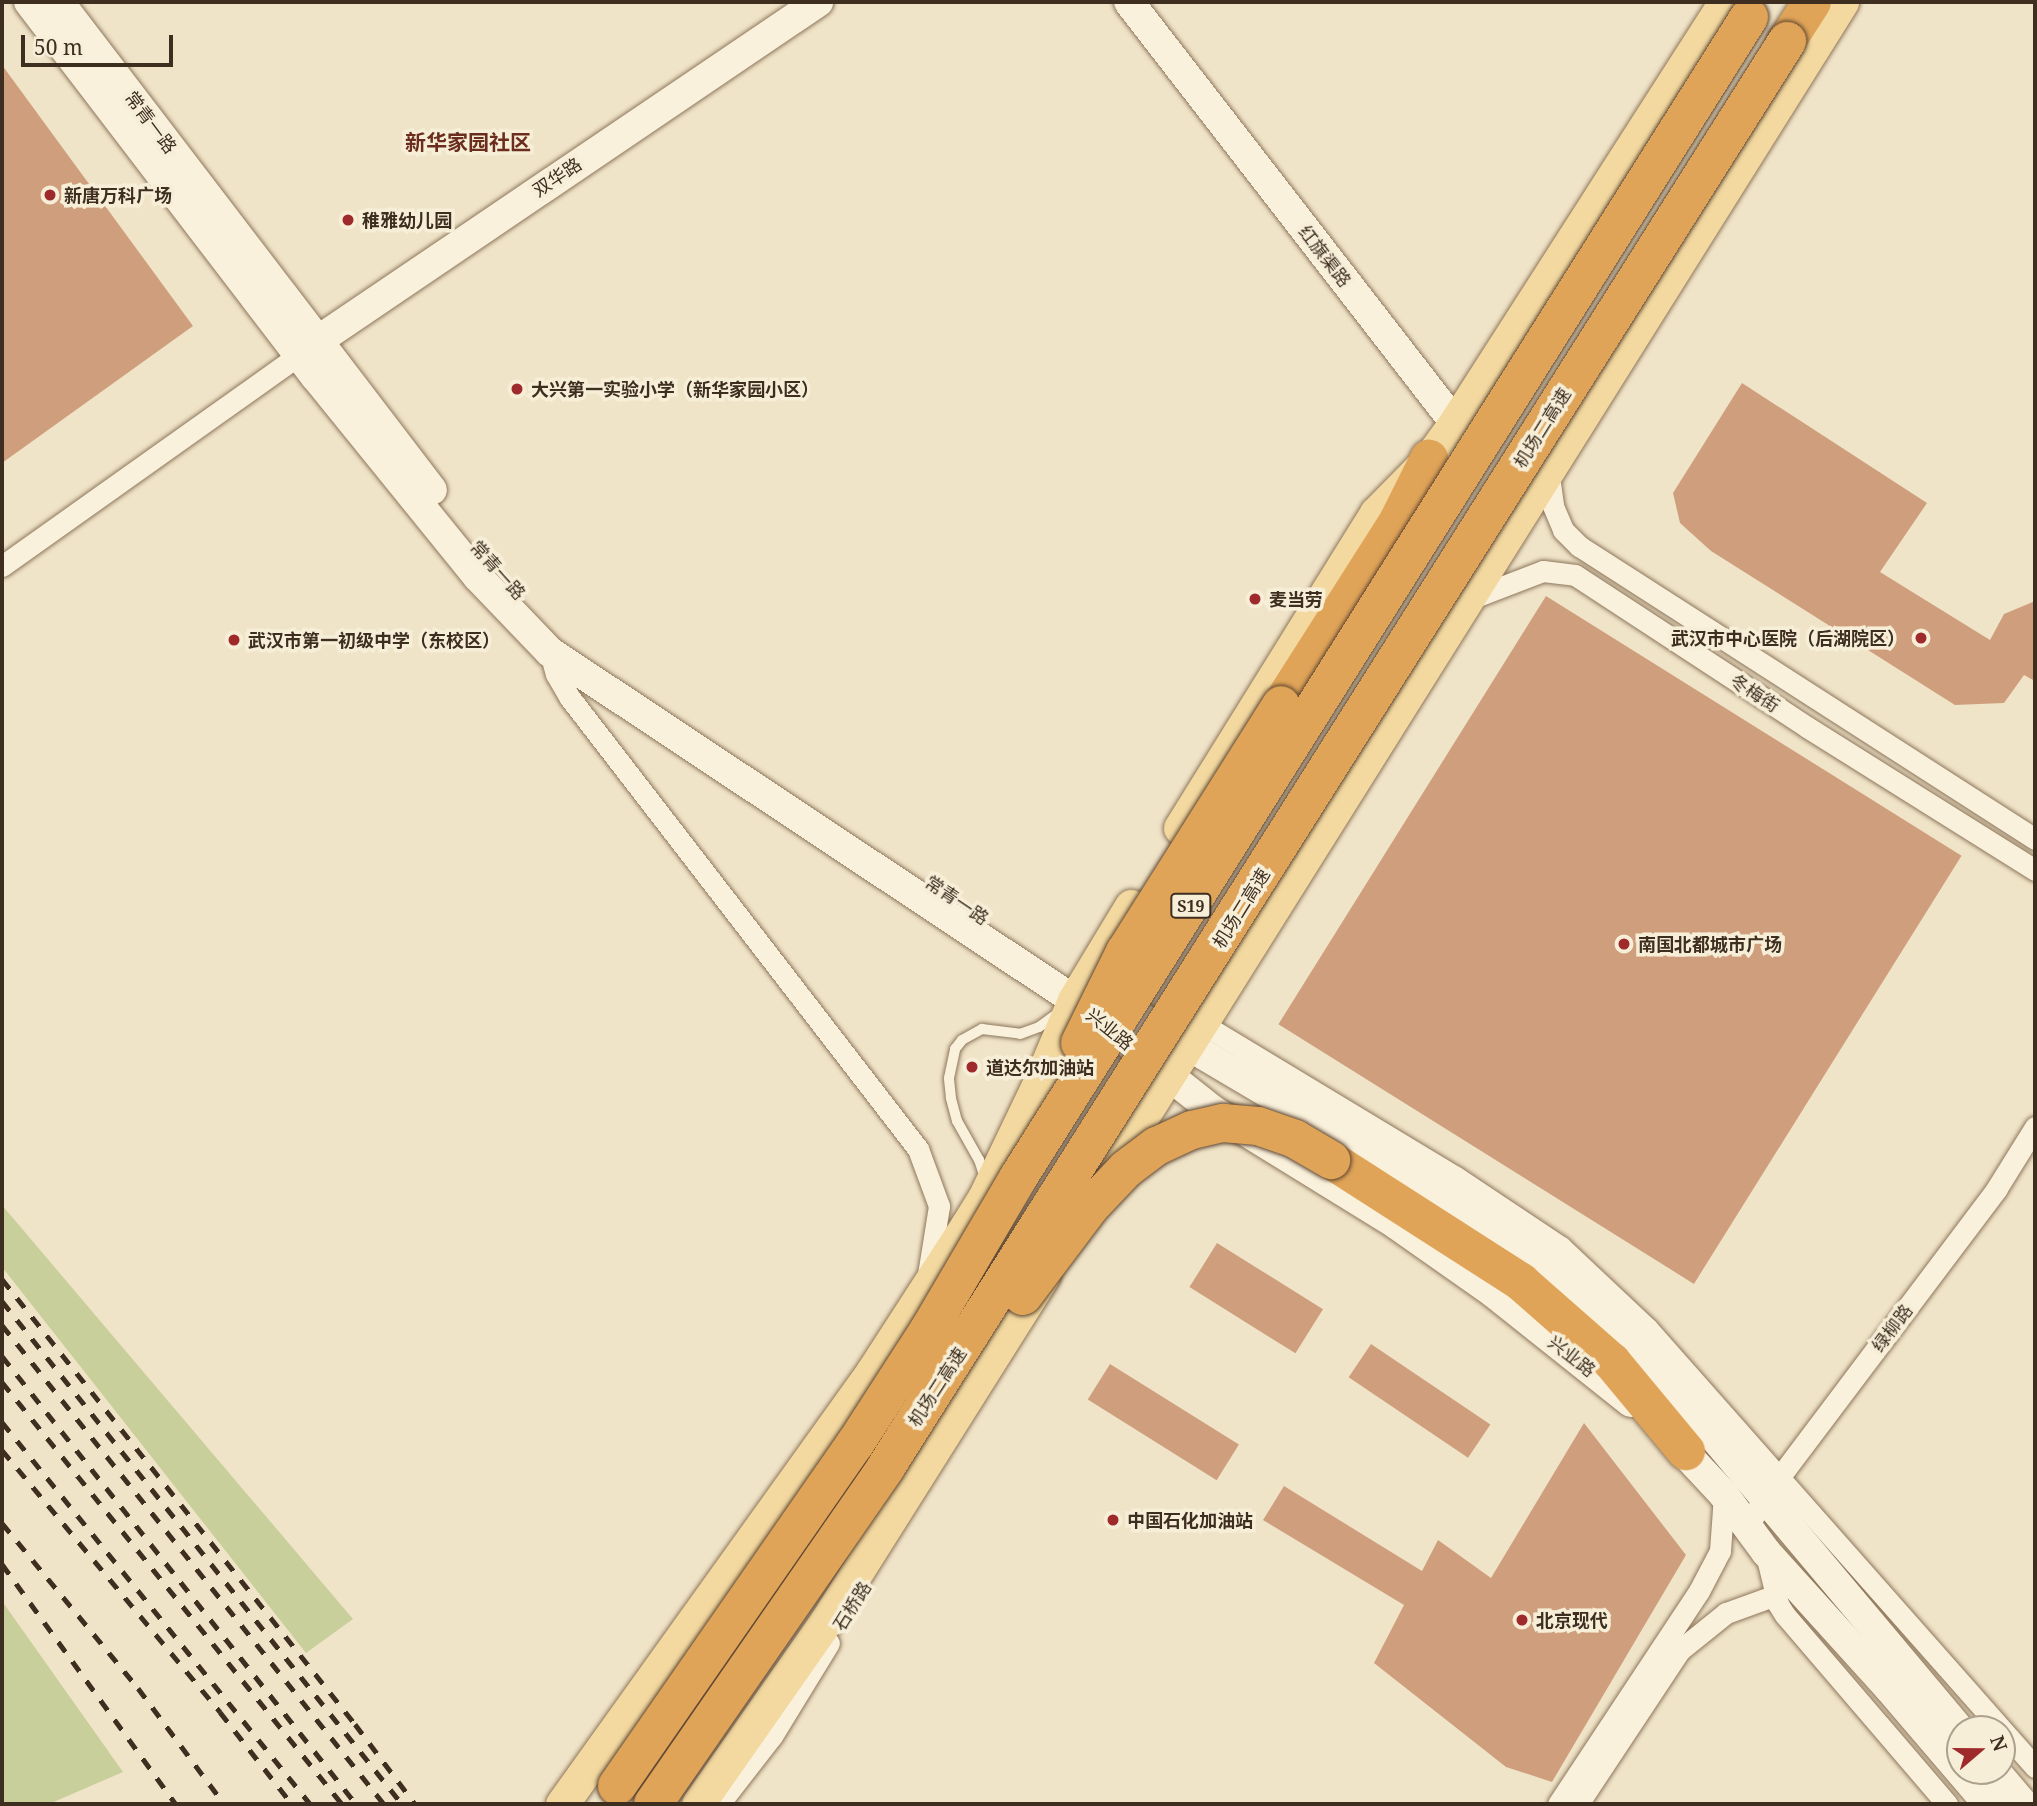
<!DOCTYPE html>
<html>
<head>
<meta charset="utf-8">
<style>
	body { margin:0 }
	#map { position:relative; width:2037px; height:1806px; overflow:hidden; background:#f0e4c8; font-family:"Noto Serif","Noto Sans SC",serif }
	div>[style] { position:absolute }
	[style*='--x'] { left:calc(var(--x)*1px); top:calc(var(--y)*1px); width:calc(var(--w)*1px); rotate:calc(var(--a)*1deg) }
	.green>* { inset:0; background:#c9cf9b }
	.building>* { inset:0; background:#cf9f7d; transform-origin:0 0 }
	.roads { filter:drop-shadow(0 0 2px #8d765c) drop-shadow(0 0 2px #8d765c) }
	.lane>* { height:10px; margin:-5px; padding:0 5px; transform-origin:5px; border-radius:5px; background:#faf1dc }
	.street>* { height:21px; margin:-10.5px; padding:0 10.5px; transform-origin:10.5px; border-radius:10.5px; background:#faf1dc }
	.secondary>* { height:30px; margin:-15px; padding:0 15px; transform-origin:15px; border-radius:15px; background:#faf1dc }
	.primary>* { height:33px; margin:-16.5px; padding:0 16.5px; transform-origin:16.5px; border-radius:16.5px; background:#f3d9a0 }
	.highway>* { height:38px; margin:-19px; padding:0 19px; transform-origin:19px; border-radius:19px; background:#e0a458 }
	.rail>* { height:5px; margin-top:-2.5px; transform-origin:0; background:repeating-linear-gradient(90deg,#3d2e20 0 12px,transparent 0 24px) }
	.bridges { filter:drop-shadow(0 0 2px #5b4430) drop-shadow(0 0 2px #5b4430) }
	.highway-bridge>* { height:38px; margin:-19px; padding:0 19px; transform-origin:19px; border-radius:19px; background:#e0a458 }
	.dots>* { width:19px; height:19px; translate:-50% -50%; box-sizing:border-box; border:4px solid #f7eed8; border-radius:50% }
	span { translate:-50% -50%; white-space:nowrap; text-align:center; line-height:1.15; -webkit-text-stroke:7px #f7eed8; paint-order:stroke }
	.shield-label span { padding:2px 5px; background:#f7eed8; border:2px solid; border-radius:5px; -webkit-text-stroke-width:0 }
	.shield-label { font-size:16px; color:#3d2e20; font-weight:700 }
	.street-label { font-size:18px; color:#3d2e20 }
	.poi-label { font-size:18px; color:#3d2e20; font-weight:700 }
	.left { translate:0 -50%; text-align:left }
	.right { translate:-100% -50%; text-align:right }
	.quarter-label { font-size:21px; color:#6b2e1e; font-weight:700 }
	.frame { position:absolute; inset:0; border:4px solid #3d2e20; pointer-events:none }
	.north { position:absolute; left:1946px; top:1715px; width:70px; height:70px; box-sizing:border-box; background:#f7eed8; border:2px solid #ada18e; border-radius:50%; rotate:70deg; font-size:19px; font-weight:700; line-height:28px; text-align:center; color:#3d2e20 }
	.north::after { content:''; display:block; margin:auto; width:24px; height:32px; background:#9e2a2b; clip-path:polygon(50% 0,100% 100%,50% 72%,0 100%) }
	.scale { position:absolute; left:21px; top:35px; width:152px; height:32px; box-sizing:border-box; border:4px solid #3d2e20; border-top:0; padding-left:9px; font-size:21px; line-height:24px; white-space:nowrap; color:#3d2e20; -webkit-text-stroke:5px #f7eed8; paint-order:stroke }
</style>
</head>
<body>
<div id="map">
	<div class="green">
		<div style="clip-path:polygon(2px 1205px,96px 1316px,353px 1619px,306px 1653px,2px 1267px)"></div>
		<div style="clip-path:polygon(2px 1601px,123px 1772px,49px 1804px,3px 1804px)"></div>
	</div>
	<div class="building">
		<div style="clip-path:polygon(2px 65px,193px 326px,2px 463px)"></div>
		<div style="clip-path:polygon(1742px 383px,1927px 503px,1880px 572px,1990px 640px,2004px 614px,2035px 601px,2035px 681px,2024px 675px,2004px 703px,1955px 705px,1711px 551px,1680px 523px,1673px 493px)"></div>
		<div style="left:1546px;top:596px;width:490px;height:505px;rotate:32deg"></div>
		<div style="left:1217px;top:1243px;width:125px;height:52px;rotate:32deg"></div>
		<div style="left:1371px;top:1344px;width:144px;height:40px;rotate:34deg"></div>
		<div style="left:1110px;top:1364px;width:152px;height:42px;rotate:32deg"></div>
		<div style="clip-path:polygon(1584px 1423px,1686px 1555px,1552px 1782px,1506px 1767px,1374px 1663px,1404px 1605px,1263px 1520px,1284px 1486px,1422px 1571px,1438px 1540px,1491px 1578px)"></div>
	</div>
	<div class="roads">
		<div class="lane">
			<div style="--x:985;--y:1178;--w:19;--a:-108"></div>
			<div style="--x:979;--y:1160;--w:45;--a:-119.4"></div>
			<div style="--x:957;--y:1121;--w:24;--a:-105"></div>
			<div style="--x:951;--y:1098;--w:20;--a:-96"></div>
			<div style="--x:949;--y:1078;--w:30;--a:-78"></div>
			<div style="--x:955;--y:1049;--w:11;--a:-52"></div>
			<div style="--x:962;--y:1040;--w:23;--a:-29"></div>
			<div style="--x:982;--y:1029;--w:38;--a:7"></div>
			<div style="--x:1020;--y:1034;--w:20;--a:-20"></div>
			<div style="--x:1039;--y:1027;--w:24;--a:-36"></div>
		</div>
		<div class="street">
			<div style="--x:1548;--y:469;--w:37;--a:82"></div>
			<div style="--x:1553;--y:506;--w:26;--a:67"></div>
			<div style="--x:1563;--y:530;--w:23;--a:45"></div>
			<div style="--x:1579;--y:546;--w:542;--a:32.72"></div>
			<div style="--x:2;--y:566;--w:364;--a:-35.4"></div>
			<div style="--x:1470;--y:599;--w:78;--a:-21"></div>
			<div style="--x:1543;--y:571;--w:32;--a:7"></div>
			<div style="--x:1575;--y:575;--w:277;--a:33.2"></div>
			<div style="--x:1807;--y:727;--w:269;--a:32.1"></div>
			<div style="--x:550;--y:652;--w:23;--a:75"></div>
			<div style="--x:556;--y:674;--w:28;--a:60"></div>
			<div style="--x:570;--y:698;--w:570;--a:52.35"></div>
			<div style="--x:918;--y:1149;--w:61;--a:69.8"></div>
			<div style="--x:939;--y:1206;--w:70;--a:99.1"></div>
			<div style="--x:1199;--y:1022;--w:300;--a:31.1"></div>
			<div style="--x:1456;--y:1177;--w:126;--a:33.7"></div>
			<div style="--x:1561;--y:1247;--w:118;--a:43.3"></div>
			<div style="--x:1647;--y:1328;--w:586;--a:48.53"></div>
			<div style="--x:1748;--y:1527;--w:32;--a:-62"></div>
			<div style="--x:1763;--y:1499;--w:389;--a:-53"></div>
			<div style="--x:1997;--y:1188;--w:72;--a:-58.1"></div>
			<div style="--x:1766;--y:1554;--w:51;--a:76.5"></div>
			<div style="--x:1778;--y:1604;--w:13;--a:58"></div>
			<div style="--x:1785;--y:1615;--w:249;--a:49.4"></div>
			<div style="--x:719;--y:1804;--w:86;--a:-52.1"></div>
			<div style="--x:772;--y:1736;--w:109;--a:-58.5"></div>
			<div style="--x:1558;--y:1804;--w:255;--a:-56.5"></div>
			<div style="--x:1699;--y:1591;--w:45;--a:-62.3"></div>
			<div style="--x:1720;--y:1551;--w:56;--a:-85.9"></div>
			<div style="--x:1578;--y:1804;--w:185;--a:-56.5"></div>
			<div style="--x:1680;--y:1650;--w:59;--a:-38.8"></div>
			<div style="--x:1726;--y:1613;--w:53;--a:-19.8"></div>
		</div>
		<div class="secondary">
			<div style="--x:29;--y:2;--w:472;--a:52.6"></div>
			<div style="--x:316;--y:377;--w:257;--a:51"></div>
			<div style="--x:478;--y:577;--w:104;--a:46.2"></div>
			<div style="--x:550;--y:652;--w:629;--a:33.59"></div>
			<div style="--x:1074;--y:1000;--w:180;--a:38.5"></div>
			<div style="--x:1215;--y:1112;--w:213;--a:31.7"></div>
			<div style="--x:1396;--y:1224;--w:120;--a:35.1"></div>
			<div style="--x:1494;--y:1293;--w:175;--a:38.5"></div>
			<div style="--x:59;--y:2;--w:614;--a:52.61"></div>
			<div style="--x:1129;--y:2;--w:532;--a:52.25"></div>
			<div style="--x:304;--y:350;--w:621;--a:-34.1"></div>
			<div style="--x:1108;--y:998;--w:469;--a:30.6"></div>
			<div style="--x:1512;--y:1237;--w:75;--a:38.5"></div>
			<div style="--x:1571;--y:1284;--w:169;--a:46.2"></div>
			<div style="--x:1688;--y:1406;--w:423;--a:50"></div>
			<div style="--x:1670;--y:1437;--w:79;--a:47"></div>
			<div style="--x:1724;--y:1495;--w:71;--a:53.6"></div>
			<div style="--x:1766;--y:1552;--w:183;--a:47.9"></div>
			<div style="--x:1889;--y:1688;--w:153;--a:49.5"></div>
			<div style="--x:1995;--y:1771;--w:43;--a:49.7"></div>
		</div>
		<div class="primary">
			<div style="--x:1180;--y:828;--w:371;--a:-58.1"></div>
			<div style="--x:1376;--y:513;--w:76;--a:-45.5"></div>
			<div style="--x:1429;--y:459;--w:44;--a:-54.2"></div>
			<div style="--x:1455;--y:423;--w:500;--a:-57.33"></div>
			<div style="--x:1099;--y:1186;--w:1398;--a:-57.89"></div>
			<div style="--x:562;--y:1804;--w:532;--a:-54.34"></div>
			<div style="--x:872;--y:1372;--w:175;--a:-57.1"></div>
			<div style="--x:967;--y:1225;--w:32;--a:-58"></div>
			<div style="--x:984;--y:1198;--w:127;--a:-64.4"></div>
			<div style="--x:1039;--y:1083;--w:90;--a:-67.1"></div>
			<div style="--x:1074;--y:1000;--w:110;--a:-58.8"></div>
			<div style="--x:698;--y:1804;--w:223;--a:-55"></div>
			<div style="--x:826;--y:1621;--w:408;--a:-57.8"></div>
		</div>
		<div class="highway">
			<div style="--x:1787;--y:41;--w:46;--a:-57.3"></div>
			<div style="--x:1281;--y:705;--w:216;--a:-57.5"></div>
			<div style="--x:1397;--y:523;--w:72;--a:-63.4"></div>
			<div style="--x:1331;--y:1160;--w:226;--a:32.7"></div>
			<div style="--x:1521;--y:1282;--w:121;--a:41.3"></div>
			<div style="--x:1612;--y:1362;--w:116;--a:50.3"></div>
		</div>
	</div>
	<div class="rail">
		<div style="--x:2;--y:1279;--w:568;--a:51.58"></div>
		<div style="--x:355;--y:1724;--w:100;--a:53.1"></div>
		<div style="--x:2;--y:1301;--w:643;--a:51.51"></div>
		<div style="--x:2;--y:1325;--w:613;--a:51.43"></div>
		<div style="--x:2;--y:1356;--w:571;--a:51.68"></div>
		<div style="--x:2;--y:1382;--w:542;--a:51.14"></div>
		<div style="--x:2;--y:1422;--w:491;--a:51.1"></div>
		<div style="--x:2;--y:1450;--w:341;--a:50.2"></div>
		<div style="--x:220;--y:1712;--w:117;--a:52"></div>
		<div style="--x:2;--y:1523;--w:214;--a:50.5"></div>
		<div style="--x:138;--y:1688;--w:144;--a:53.4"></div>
		<div style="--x:2;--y:1564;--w:296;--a:54.1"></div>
	</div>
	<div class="bridges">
		<div class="highway-bridge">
			<div style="--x:1080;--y:1043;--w:102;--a:-63.7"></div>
			<div style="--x:1125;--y:952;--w:292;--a:-57.7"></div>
			<div style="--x:1023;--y:1296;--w:111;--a:-53"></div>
			<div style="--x:1090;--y:1207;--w:52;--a:-46.5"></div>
			<div style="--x:1126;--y:1169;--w:39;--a:-37"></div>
			<div style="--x:1157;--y:1146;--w:38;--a:-25"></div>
			<div style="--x:1192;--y:1130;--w:32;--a:-13"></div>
			<div style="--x:1223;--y:1123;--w:35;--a:5"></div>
			<div style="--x:1258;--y:1126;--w:39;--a:19"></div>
			<div style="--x:1295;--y:1139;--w:42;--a:30.3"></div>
			<div style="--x:617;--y:1786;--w:417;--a:-55.2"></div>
			<div style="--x:855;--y:1444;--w:138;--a:-57.1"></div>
			<div style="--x:930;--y:1328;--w:174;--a:-59.6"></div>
			<div style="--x:1018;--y:1178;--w:1372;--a:-57.8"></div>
			<div style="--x:653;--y:1804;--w:410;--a:-55.3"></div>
			<div style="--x:886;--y:1467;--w:1687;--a:-57.71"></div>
		</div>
	</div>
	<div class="dots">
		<div style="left:50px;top:195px;background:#9e2a2b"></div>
		<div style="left:348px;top:220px;background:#9e2a2b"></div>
		<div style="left:517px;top:389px;background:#9e2a2b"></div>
		<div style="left:1255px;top:599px;background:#9e2a2b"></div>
		<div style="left:1921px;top:638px;background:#9e2a2b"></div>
		<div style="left:234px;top:640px;background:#9e2a2b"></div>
		<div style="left:1624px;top:944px;background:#9e2a2b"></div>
		<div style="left:972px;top:1067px;background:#9e2a2b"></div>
		<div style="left:1113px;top:1520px;background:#9e2a2b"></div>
		<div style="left:1522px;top:1620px;background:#9e2a2b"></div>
	</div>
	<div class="shield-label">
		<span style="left:1191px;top:906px">S19</span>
	</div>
	<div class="street-label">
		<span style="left:151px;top:122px;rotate:53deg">常青一路</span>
		<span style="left:557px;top:177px;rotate:-34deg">双华路</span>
		<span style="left:1325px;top:256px;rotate:52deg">红旗渠路</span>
		<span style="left:1542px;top:428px;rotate:-58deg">机场二高速</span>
		<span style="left:498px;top:570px;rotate:48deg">常青一路</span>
		<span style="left:1755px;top:693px;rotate:33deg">冬梅街</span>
		<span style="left:957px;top:900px;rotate:34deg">常青一路</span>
		<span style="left:1241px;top:908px;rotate:-58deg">机场二高速</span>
		<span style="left:1110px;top:1029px;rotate:39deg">兴业路</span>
		<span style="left:1892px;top:1328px;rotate:-53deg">绿柳路</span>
		<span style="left:1572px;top:1356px;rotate:38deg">兴业路</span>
		<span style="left:937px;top:1387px;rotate:-57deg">机场二高速</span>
		<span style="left:852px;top:1606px;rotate:-58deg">石桥路</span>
	</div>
	<div class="poi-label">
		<span class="left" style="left:64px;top:195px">新唐万科广场</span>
		<span class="left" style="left:362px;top:220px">稚雅幼儿园</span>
		<span class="left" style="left:531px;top:389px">大兴第一实验小学（新华家园小区）</span>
		<span class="left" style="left:1269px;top:599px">麦当劳</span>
		<span class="right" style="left:1905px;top:638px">武汉市中心医院（后湖院区）</span>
		<span class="left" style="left:248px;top:640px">武汉市第一初级中学（东校区）</span>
		<span class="left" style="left:1638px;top:944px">南国北都城市广场</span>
		<span class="left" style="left:986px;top:1067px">道达尔加油站</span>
		<span class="left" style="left:1127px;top:1520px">中国石化加油站</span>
		<span class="left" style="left:1536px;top:1620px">北京现代</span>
	</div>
	<div class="quarter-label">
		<span style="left:468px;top:142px">新华家园社区</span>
	</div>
	<div class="frame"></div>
	<div class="north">N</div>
	<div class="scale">50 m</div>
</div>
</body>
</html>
